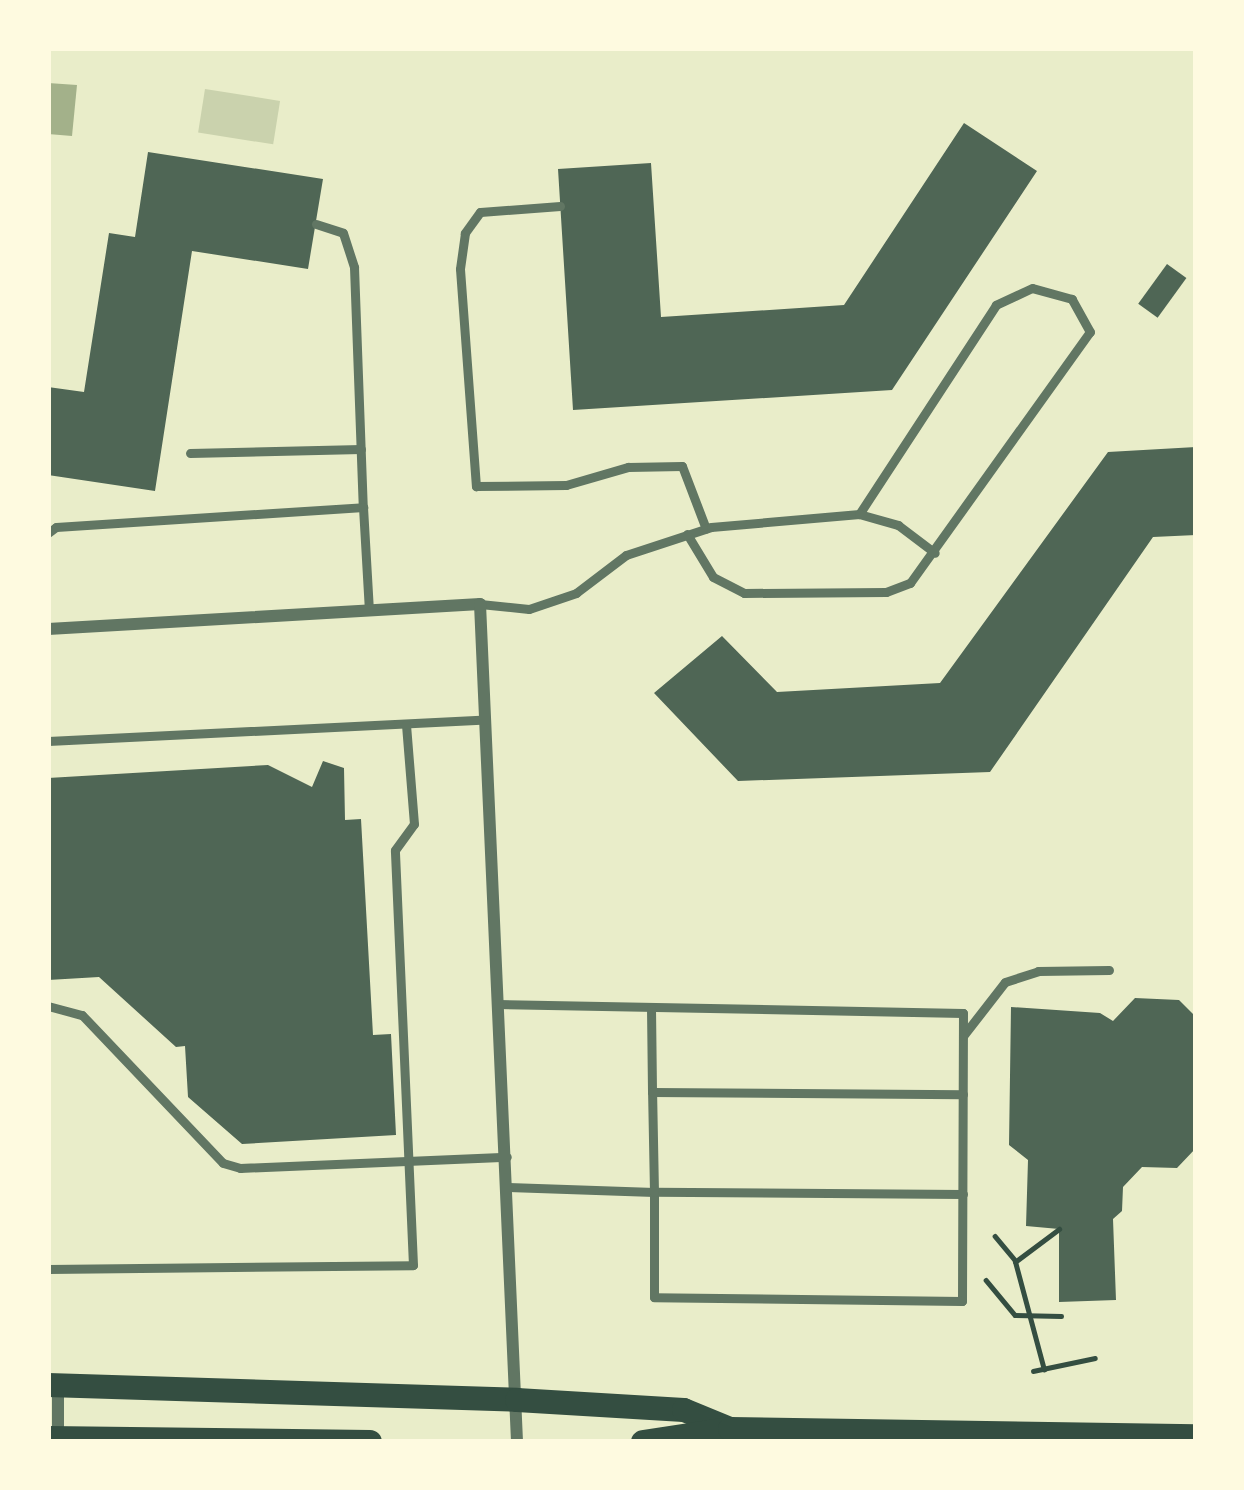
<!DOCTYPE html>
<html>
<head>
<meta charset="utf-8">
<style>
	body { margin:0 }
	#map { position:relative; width:1244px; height:1490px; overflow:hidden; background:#e9edc9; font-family:Mulish,sans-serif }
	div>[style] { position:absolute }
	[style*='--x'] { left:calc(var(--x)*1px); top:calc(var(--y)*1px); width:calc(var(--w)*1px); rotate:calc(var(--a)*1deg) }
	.green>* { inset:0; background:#cad2ad; transform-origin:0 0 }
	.water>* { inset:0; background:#a3b18a }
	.building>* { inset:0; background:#4f6655; transform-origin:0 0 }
	.path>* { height:4.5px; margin:-2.25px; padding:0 2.25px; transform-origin:2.25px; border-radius:2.25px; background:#344e41 }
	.service>* { height:9px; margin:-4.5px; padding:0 4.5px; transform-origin:4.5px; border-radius:4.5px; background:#617663 }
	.minor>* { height:12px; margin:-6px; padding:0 6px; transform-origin:6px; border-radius:6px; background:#617663 }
	.secondary>* { height:24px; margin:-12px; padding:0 12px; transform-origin:12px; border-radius:12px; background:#344e41 }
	span { translate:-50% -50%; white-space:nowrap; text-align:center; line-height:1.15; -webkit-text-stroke:9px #fefae0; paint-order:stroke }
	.frame { position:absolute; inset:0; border:51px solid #fefae0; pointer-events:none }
</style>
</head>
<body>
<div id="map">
	<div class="green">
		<div style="left:205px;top:89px;width:76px;height:44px;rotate:9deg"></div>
	</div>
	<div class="water">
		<div style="clip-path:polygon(48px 83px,77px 85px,72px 136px,48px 134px)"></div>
	</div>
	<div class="building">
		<div style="clip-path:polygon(964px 123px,1037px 171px,892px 390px,573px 410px,558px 169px,651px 163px,661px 317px,844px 305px)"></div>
		<div style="clip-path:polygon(148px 152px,323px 179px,308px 269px,192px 251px,155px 491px,48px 475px,48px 387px,84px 392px,109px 233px,135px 237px)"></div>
		<div style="left:1167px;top:264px;width:24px;height:49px;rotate:36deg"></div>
		<div style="clip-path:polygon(1196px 447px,1196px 535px,1153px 537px,990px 772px,738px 781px,654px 693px,722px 636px,777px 692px,940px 683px,1108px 452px)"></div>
		<div style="clip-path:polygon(323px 761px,344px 768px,345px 820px,361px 819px,373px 1035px,391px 1034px,396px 1135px,242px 1144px,188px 1097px,185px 1046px,176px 1047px,99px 977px,48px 980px,48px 778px,268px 765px,312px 787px)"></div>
		<div style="clip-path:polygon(1135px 998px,1179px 1000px,1196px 1017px,1196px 1148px,1177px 1168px,1142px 1167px,1123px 1187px,1122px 1211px,1113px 1219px,1116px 1300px,1059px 1302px,1059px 1229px,1026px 1226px,1028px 1160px,1009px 1145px,1011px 1007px,1100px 1013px,1113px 1021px)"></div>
	</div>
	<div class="path">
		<div style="--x:995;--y:1236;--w:30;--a:50"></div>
		<div style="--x:986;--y:1280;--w:45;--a:50.4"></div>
		<div style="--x:1015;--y:1315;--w:46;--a:1.2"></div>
		<div style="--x:1044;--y:1370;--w:112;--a:-105"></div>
		<div style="--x:1015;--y:1262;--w:55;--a:-36.9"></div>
		<div style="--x:1033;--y:1371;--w:63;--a:-11.8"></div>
	</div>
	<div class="service">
		<div style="--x:560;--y:206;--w:80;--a:175.7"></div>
		<div style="--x:480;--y:212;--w:26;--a:126"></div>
		<div style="--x:465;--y:233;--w:36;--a:98"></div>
		<div style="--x:460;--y:269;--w:218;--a:85.8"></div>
		<div style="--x:476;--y:486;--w:90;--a:-0.6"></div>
		<div style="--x:566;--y:485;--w:65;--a:-16.2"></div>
		<div style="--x:628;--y:467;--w:54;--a:-1.1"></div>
		<div style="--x:682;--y:466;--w:67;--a:69.1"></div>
		<div style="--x:316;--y:224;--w:28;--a:18"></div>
		<div style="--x:343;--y:233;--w:36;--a:72"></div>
		<div style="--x:354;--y:267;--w:240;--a:87.9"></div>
		<div style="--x:190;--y:453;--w:171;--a:-1.3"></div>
		<div style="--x:48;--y:533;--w:10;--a:-37"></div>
		<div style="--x:56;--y:527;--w:308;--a:-3.7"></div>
		<div style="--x:363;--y:507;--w:103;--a:86.7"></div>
		<div style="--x:687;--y:534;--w:50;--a:58.8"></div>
		<div style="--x:713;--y:577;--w:35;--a:27"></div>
		<div style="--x:744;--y:593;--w:142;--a:-0.4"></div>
		<div style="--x:886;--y:592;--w:26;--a:-21"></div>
		<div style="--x:910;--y:583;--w:309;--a:-54.4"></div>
		<div style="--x:1090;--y:332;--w:38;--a:-119"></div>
		<div style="--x:1072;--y:299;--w:41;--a:-164.6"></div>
		<div style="--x:1032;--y:288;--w:40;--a:155"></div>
		<div style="--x:996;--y:305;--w:250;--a:123.2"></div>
		<div style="--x:480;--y:604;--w:49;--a:5.8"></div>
		<div style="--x:529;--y:609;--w:50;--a:-18.8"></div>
		<div style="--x:576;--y:593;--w:63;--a:-37.2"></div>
		<div style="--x:626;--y:555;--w:89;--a:-18.2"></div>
		<div style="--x:711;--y:527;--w:149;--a:-5"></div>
		<div style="--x:859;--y:514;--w:41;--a:15.8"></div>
		<div style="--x:898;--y:525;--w:46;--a:37.1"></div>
		<div style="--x:48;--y:741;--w:438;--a:-2.8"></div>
		<div style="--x:498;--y:1004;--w:465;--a:1.1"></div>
		<div style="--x:963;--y:1013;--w:288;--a:90.2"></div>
		<div style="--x:962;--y:1301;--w:308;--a:-179.3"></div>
		<div style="--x:654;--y:1297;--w:105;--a:-90"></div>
		<div style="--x:654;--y:1192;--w:146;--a:-178"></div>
		<div style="--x:48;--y:1006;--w:35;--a:15"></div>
		<div style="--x:82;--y:1015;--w:204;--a:46.4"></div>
		<div style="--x:223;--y:1163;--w:18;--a:16"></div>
		<div style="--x:240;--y:1168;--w:267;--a:-2.4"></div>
		<div style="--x:651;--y:1008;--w:84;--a:89.3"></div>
		<div style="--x:963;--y:1036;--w:68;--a:-52.1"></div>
		<div style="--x:1005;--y:982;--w:35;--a:-18"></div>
		<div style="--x:1038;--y:971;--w:71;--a:-0.8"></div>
		<div style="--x:963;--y:1194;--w:309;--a:-179.6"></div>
		<div style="--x:654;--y:1192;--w:100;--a:-91.1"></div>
		<div style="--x:652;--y:1092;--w:311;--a:0.4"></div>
		<div style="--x:48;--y:1269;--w:365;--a:-0.6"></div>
		<div style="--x:413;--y:1265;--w:415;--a:-92.5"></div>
		<div style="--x:395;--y:850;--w:32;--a:-54"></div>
		<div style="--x:414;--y:824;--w:100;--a:-94.6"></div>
	</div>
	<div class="minor">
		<div style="--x:48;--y:629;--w:433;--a:-3.3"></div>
		<div style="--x:480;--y:604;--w:839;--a:87.47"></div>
		<div style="--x:58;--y:1438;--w:52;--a:-90"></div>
	</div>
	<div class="secondary">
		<div style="--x:48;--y:1385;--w:469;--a:1.8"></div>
		<div style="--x:517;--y:1400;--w:167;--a:3.4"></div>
		<div style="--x:684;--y:1410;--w:50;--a:22.4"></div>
		<div style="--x:48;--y:1438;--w:322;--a:0.7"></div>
		<div style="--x:643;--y:1442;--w:88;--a:-8.5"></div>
		<div style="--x:730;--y:1429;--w:466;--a:0.9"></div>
	</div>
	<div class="frame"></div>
</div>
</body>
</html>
